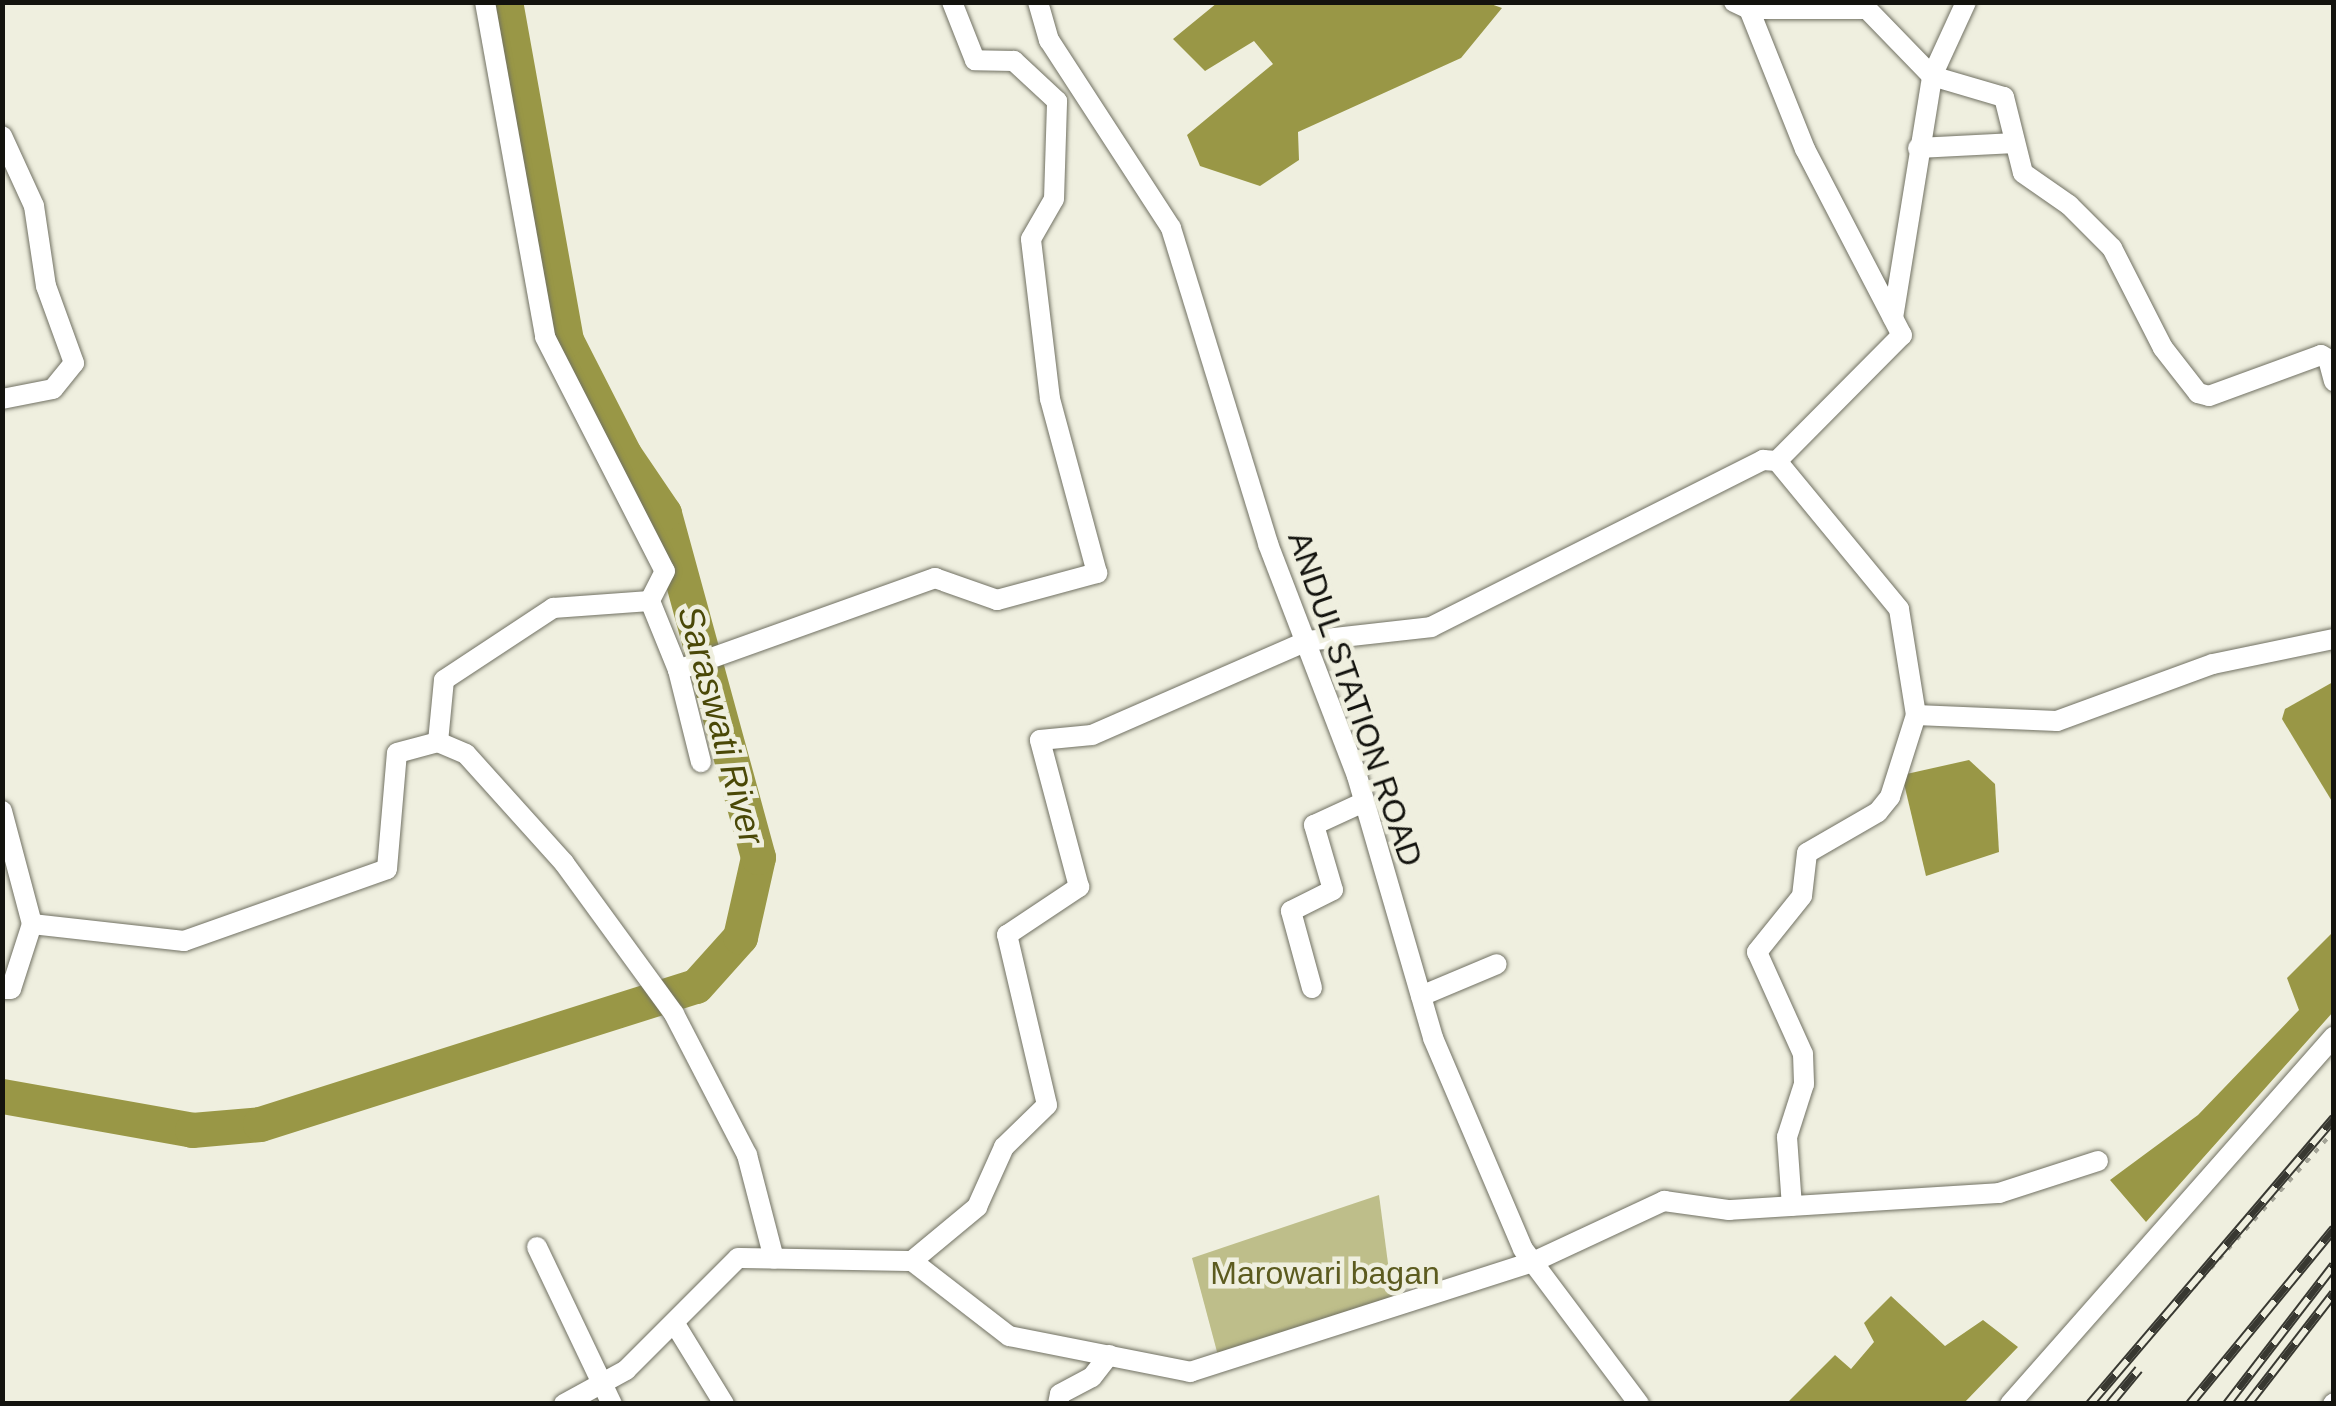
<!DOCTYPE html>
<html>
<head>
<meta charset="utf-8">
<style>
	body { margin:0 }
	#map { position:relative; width:2336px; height:1406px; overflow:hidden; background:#efefdf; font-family:Helvetica,sans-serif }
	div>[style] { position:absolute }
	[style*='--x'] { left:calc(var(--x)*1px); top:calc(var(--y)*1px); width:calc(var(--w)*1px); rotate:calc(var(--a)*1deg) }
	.green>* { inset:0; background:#bebe8a }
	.water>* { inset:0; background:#999746 }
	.river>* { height:35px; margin:-17.5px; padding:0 17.5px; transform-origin:17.5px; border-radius:17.5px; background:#999746 }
	.path>* { height:4px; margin-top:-2px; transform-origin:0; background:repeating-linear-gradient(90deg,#a4a497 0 5px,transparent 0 13px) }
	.roads { filter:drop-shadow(0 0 2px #717163) drop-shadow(0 0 2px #717163) }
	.minor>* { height:20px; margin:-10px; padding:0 10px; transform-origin:10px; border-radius:10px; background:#fff }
	.rail>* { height:10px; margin-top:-5px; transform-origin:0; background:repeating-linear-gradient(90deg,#efefdf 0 19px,#383831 0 38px); box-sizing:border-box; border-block:2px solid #383831 }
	span { translate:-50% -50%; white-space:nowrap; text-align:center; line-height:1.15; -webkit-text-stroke:9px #efefdf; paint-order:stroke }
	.street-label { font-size:32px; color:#13130e }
	.park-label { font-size:32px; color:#5c5b1f }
	.water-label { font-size:35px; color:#4a4807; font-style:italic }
	.frame { position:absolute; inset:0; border:5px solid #13130e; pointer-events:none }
</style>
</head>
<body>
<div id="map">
	<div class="green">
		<div style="clip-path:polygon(1379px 1195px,1394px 1309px,1220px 1363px,1192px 1258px)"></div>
	</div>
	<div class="water">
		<div style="clip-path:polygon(1488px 3px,1502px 8px,1461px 58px,1298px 132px,1299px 160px,1260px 186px,1200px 166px,1187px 135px,1273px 64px,1254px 41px,1205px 71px,1173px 39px,1217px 3px)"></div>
		<div style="clip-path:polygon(2333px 682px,2333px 803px,2282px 719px,2285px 709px)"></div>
		<div style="clip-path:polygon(1969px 760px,1995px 784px,1999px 852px,1926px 876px,1902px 775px)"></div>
		<div style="clip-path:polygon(2333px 932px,2333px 1012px,2146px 1222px,2110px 1180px,2198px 1115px,2299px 1010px,2287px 978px)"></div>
		<div style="clip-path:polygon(1891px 1296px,1945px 1346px,1983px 1320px,2018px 1347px,1964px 1403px,1787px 1403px,1835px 1355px,1851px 1369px,1874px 1342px,1864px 1323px)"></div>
	</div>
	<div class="river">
		<div style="--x:2;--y:1096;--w:193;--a:10.1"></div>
		<div style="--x:192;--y:1130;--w:68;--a:-5"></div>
		<div style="--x:260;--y:1124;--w:457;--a:-17.6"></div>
		<div style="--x:696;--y:986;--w:66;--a:-48.1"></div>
		<div style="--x:740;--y:937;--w:82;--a:-77.3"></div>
		<div style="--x:758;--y:857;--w:357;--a:-105.3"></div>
		<div style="--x:664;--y:513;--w:71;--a:-124.1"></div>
		<div style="--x:624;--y:454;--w:128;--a:-117"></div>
		<div style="--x:566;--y:340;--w:343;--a:-100.2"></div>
	</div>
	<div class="path">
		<div style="--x:2089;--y:1404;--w:367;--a:-48.1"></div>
	</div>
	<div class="roads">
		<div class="minor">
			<div style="--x:485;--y:2;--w:340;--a:79.8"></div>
			<div style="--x:545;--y:337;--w:263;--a:62.9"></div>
			<div style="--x:665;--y:571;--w:34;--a:117"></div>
			<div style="--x:1038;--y:2;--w:40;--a:74"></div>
			<div style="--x:1049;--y:40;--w:224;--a:57"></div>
			<div style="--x:1171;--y:228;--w:331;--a:72.9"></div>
			<div style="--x:1268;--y:544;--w:248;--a:69"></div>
			<div style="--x:1357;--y:776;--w:273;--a:73.8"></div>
			<div style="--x:1433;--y:1038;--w:229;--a:66.9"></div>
			<div style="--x:1523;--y:1249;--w:194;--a:53.2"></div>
			<div style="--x:1734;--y:2;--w:17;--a:25"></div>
			<div style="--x:1749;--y:9;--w:118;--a:0"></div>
			<div style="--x:1867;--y:9;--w:93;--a:45.9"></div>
			<div style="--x:1932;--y:76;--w:75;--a:16.3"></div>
			<div style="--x:2004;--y:97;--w:78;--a:76"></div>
			<div style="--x:2023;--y:173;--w:56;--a:34.8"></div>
			<div style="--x:2069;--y:205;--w:61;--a:45"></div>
			<div style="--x:2112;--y:248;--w:112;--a:63"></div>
			<div style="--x:2163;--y:348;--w:57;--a:52.1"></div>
			<div style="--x:2198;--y:393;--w:11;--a:15"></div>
			<div style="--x:2209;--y:396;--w:119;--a:-20.1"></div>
			<div style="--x:2321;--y:355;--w:8;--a:30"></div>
			<div style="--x:2328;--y:359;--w:23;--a:75"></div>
			<div style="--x:1749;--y:9;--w:151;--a:68.2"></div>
			<div style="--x:1805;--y:149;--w:210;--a:62.5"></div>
			<div style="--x:1902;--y:335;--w:177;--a:134.8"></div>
			<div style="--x:2;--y:136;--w:77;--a:65.4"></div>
			<div style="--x:34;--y:206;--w:81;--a:81.5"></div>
			<div style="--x:46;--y:286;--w:82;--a:70"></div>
			<div style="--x:74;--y:363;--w:33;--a:129"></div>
			<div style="--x:53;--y:389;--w:52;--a:168.9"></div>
			<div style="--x:1918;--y:148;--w:97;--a:-3"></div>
			<div style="--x:1893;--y:318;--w:245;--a:-80.8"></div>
			<div style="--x:1932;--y:76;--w:81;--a:-65.3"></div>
			<div style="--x:678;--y:670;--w:95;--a:76"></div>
			<div style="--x:1916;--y:715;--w:141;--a:2.4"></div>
			<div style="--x:2057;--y:721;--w:166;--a:-20.1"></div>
			<div style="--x:2213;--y:664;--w:124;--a:-11.7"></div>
			<div style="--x:438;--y:742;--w:30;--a:23"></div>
			<div style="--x:466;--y:754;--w:147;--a:48"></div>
			<div style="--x:564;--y:863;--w:187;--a:53.9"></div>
			<div style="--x:674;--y:1014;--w:159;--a:62.6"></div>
			<div style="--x:747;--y:1155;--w:107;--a:75.4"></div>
			<div style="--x:2;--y:811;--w:117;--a:75.1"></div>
			<div style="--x:32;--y:924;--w:68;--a:107.9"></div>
			<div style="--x:11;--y:989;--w:9;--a:180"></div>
			<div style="--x:32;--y:924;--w:153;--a:6.4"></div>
			<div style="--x:184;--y:941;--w:215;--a:-19.5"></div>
			<div style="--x:387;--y:869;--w:116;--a:-85.1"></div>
			<div style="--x:397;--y:753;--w:42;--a:-15"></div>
			<div style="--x:438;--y:742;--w:62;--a:-84.5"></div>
			<div style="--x:444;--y:680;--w:131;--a:-33.4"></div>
			<div style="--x:553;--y:608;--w:97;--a:-4.1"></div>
			<div style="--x:650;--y:601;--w:74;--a:67.9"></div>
			<div style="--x:678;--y:670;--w:273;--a:-19.7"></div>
			<div style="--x:935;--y:578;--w:66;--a:19.5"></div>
			<div style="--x:997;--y:600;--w:104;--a:-15.1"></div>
			<div style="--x:1097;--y:573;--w:180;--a:-105.1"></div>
			<div style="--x:1050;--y:399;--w:161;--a:-96.8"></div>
			<div style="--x:1031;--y:239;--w:46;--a:-60.1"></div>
			<div style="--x:1054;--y:199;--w:98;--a:-88.2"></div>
			<div style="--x:1057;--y:101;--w:59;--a:-137.1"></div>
			<div style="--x:1014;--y:61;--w:39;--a:-179"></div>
			<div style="--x:975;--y:60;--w:62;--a:-111.6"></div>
			<div style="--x:1312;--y:988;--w:80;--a:-105.3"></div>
			<div style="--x:1291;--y:911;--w:47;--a:-26.6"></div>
			<div style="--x:1333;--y:890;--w:68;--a:-106.3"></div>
			<div style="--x:1314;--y:825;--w:55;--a:-24.7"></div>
			<div style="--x:1421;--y:996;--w:82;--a:-22.8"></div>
			<div style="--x:537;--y:1247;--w:174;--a:64.5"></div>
			<div style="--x:912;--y:1261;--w:85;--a:-39.7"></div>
			<div style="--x:977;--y:1207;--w:66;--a:-65.8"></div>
			<div style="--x:1004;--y:1147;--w:60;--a:-44.3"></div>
			<div style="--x:1047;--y:1105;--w:175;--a:-103.2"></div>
			<div style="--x:1007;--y:935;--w:87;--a:-33.7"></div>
			<div style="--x:1079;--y:887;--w:152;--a:-104.9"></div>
			<div style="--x:1040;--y:740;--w:52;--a:-5.5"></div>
			<div style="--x:1092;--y:735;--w:235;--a:-23.6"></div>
			<div style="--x:1307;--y:641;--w:125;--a:-6.4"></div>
			<div style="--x:1431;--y:627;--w:372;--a:-26.7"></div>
			<div style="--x:1763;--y:460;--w:14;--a:4"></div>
			<div style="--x:1777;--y:461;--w:192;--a:50.5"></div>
			<div style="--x:1899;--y:609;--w:107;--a:80.9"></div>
			<div style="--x:1916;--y:715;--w:86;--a:107.6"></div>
			<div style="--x:1890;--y:797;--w:19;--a:129"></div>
			<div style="--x:1878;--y:812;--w:82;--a:150"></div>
			<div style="--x:1807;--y:853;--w:43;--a:96.6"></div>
			<div style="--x:1802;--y:896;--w:72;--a:128.8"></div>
			<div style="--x:1757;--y:952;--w:112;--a:65.7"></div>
			<div style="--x:1803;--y:1054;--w:30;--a:88"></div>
			<div style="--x:1804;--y:1084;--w:56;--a:107.8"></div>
			<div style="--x:1787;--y:1137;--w:69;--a:85.9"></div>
			<div style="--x:675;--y:1324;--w:94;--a:58.5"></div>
			<div style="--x:564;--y:1404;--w:71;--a:-28.7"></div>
			<div style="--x:626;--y:1370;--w:158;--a:-45"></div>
			<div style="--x:738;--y:1258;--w:174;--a:1"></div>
			<div style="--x:912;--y:1261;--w:123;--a:37.7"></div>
			<div style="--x:1009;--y:1336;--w:185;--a:11.2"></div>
			<div style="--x:1190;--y:1372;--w:360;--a:-17.8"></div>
			<div style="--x:1533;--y:1262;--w:145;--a:-25"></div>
			<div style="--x:1664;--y:1201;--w:66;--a:7.9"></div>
			<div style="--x:1729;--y:1210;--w:271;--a:-3.6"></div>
			<div style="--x:1999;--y:1193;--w:104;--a:-17.9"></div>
			<div style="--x:1058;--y:1404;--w:10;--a:-79"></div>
			<div style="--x:1060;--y:1394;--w:36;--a:-28"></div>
			<div style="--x:1092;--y:1377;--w:28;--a:-52"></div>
			<div style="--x:2010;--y:1404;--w:490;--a:-48.6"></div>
			<div style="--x:2333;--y:1404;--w:1;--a:-45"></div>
		</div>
	</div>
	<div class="rail">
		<div style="--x:2090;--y:1404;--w:376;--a:-49.5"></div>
		<div style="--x:2110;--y:1404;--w:45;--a:-50.4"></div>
		<div style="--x:2190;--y:1404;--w:227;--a:-50.6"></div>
		<div style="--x:2227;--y:1404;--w:175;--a:-52.4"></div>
		<div style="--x:2248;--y:1404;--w:140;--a:-52.2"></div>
	</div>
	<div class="street-label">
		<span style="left:1355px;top:699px;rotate:71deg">ANDUL STATION ROAD</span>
	</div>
	<div class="park-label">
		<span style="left:1325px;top:1273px">Marowari bagan</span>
	</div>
	<div class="water-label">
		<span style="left:721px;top:725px;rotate:75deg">Saraswati River</span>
	</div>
	<div class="frame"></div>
</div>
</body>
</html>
